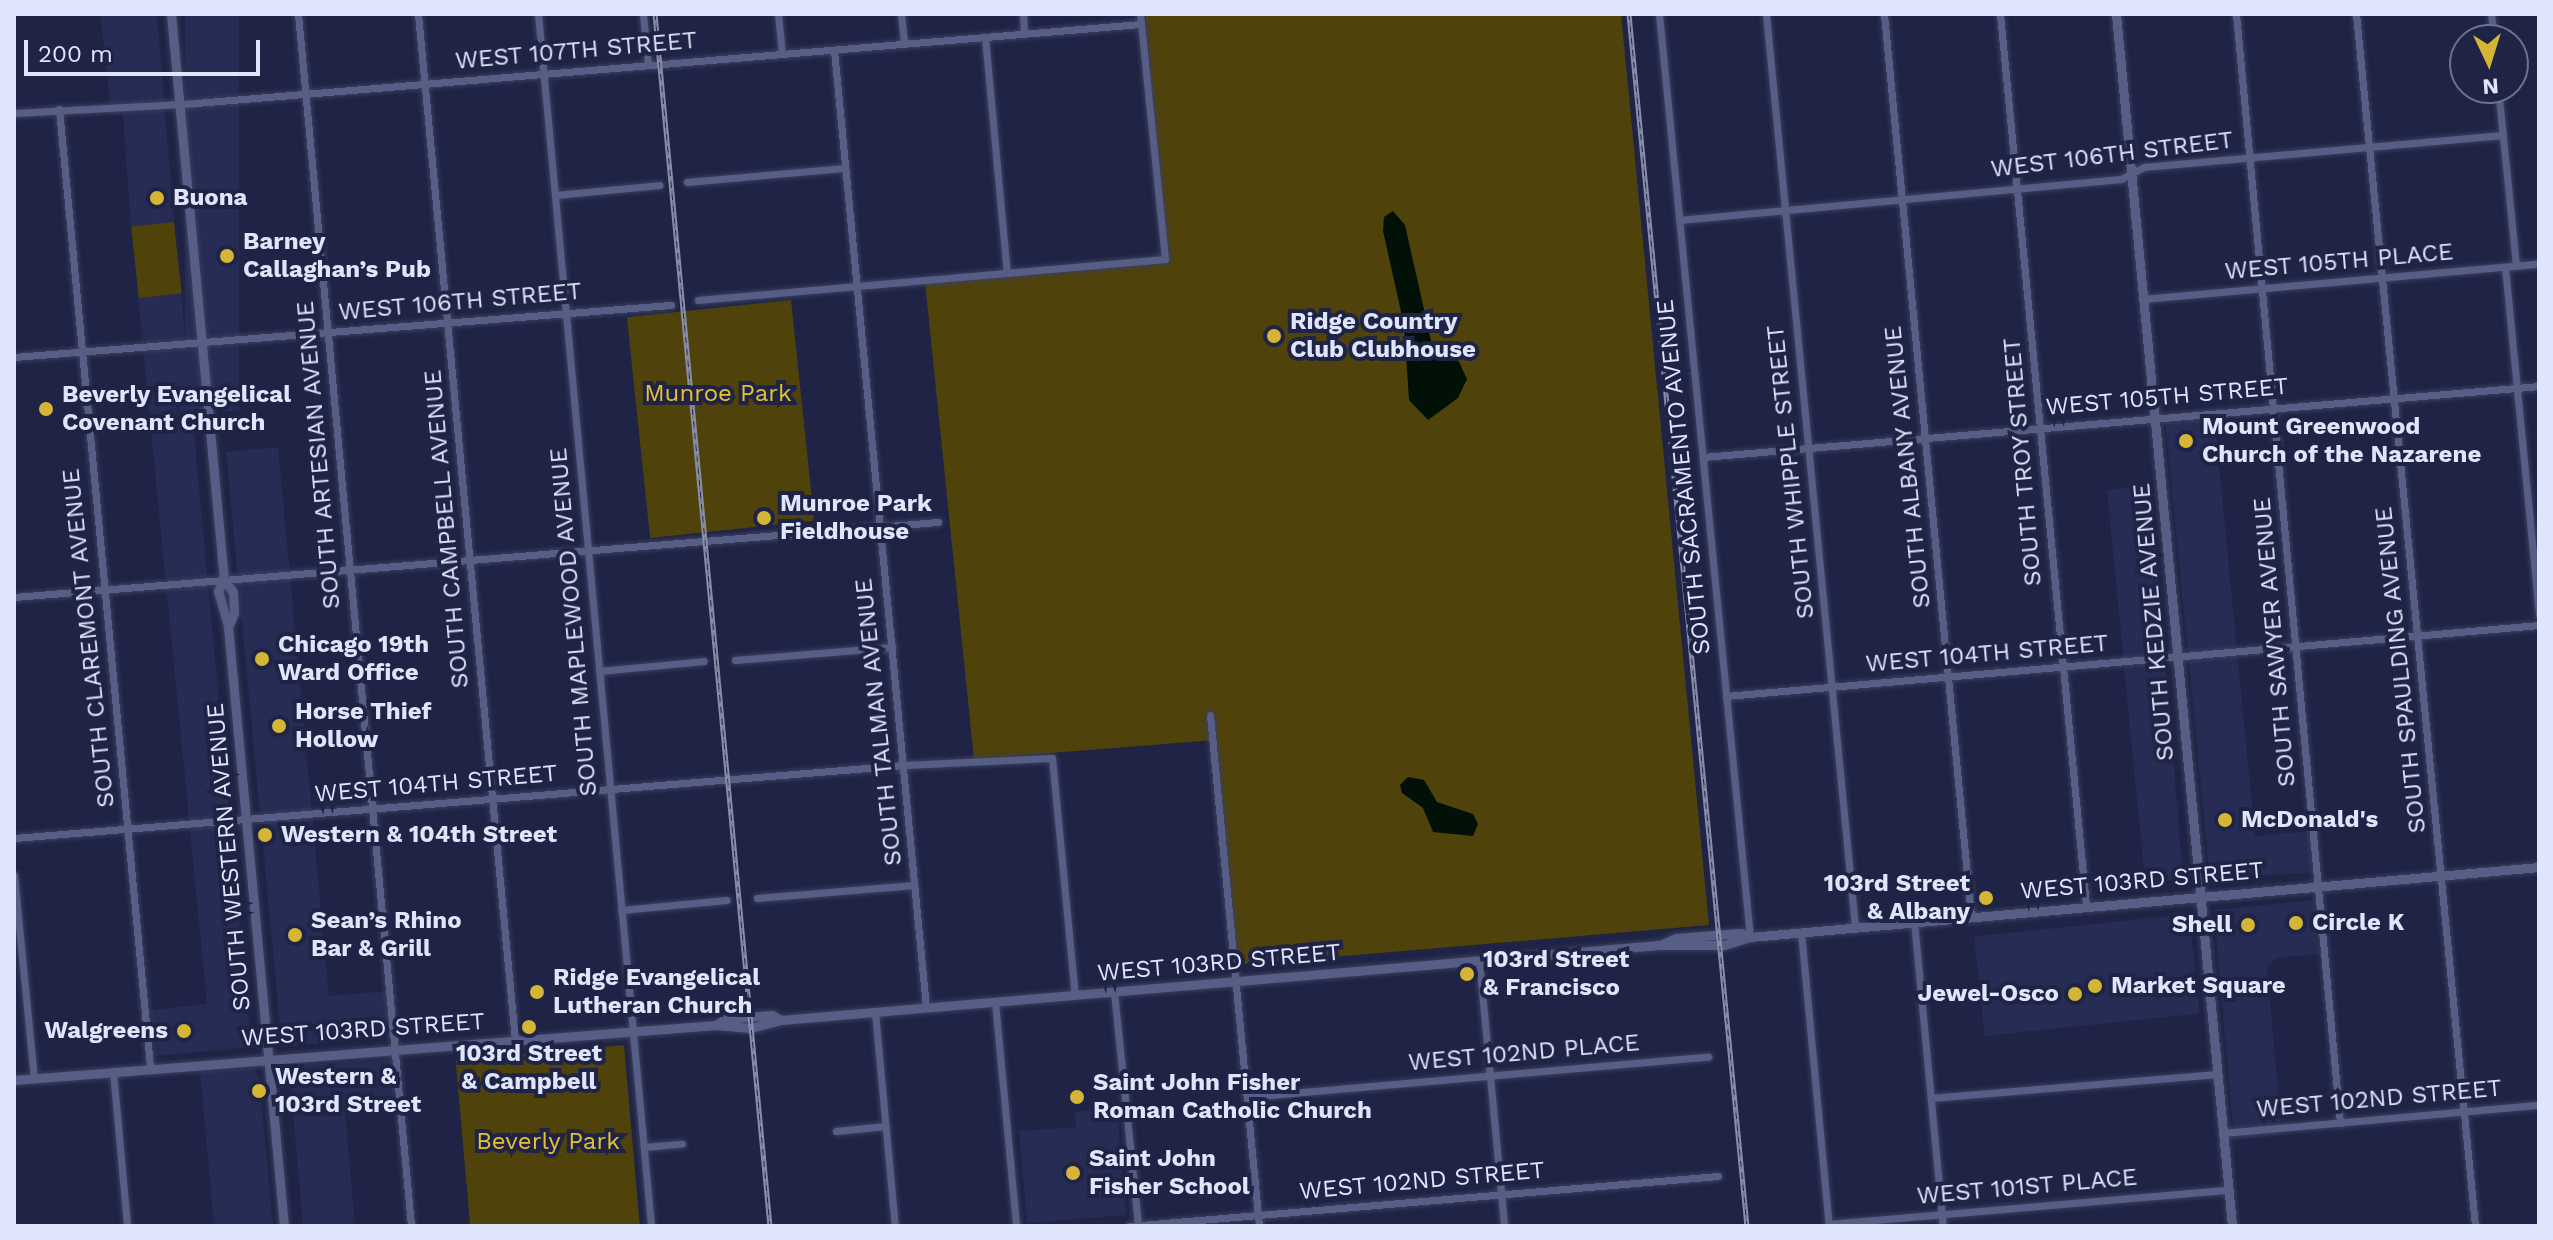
<!DOCTYPE html>
<html>
<head>
<meta charset="utf-8">
<style>
	body { margin:0 }
	#map { position:relative; width:2553px; height:1240px; overflow:hidden; background:#1f2446; font-family:"Work Sans",sans-serif }
	div>[style] { position:absolute }
	[style*='--x'] { left:calc(var(--x)*1px); top:calc(var(--y)*1px); width:calc(var(--w)*1px); rotate:calc(var(--a)*1deg) }
	.built>* { inset:0; background:#262c54; transform-origin:0 0 }
	.green>* { inset:0; background:#50420b; transform-origin:0 0 }
	.water>* { inset:0; background:#021107 }
	.roads { filter:drop-shadow(0 0 2px #3c3f5d) drop-shadow(0 0 2px #3c3f5d) }
	.minor>* { height:7px; margin:-3.5px; padding:0 3.5px; transform-origin:3.5px; border-radius:3.5px; background:#565e85 }
	.secondary>* { height:9px; margin:-4.5px; padding:0 4.5px; transform-origin:4.5px; border-radius:4.5px; background:#565e85 }
	.rail>* { height:5px; margin-top:-2.5px; transform-origin:0; background:repeating-linear-gradient(90deg,#1f2446 0 6px,#888ea9 0 12px); box-sizing:border-box; border-block:2px solid #888ea9 }
	.dots>* { width:22px; height:22px; translate:-50% -50%; box-sizing:border-box; border:4px solid #1f2446; border-radius:50% }
	span { translate:-50% -50%; white-space:nowrap; text-align:center; line-height:1.15; -webkit-text-stroke:8px #1f2446; paint-order:stroke }
	.street-label { font-size:24px; color:#dfe5fb }
	.poi-label { font-size:24px; color:#dfe5fb; font-weight:700 }
	.left { translate:0 -50%; text-align:left }
	.right { translate:-100% -50%; text-align:right }
	.park-label { font-size:24px; color:#e5c22e }
	.frame { position:absolute; inset:0; border:16px solid #dfe5fb; pointer-events:none }
	.north { position:absolute; left:2449px; top:24px; width:80px; height:80px; box-sizing:border-box; background:#1f2446; border:2px solid #6c718e; border-radius:50%; rotate:176deg; font-size:22px; font-weight:700; line-height:32px; text-align:center; color:#dfe5fb }
	.north::after { content:''; display:block; margin:auto; width:28px; height:36px; background:#d5b535; clip-path:polygon(50% 0,100% 100%,50% 72%,0 100%) }
	.scale { position:absolute; left:24px; top:40px; width:236px; height:36px; box-sizing:border-box; border:4px solid #dfe5fb; border-top:0; padding-left:10px; font-size:24px; line-height:28px; white-space:nowrap; color:#dfe5fb; -webkit-text-stroke:6px #1f2446; paint-order:stroke }
</style>
</head>
<body>
<div id="map">
	<div class="built">
		<div style="clip-path:polygon(100px 14px,157px 14px,174px 222px,131px 227px,123px 115px,112px 115px)"></div>
		<div style="left:185px;top:14px;width:54px;height:397px"></div>
		<div style="clip-path:polygon(181px 294px,251px 1047px,156px 1056px,151px 1010px,207px 1004px,138px 297px)"></div>
		<div style="clip-path:polygon(2214px 414px,2255px 836px,2312px 831px,2316px 872px,2210px 879px,2165px 418px)"></div>
		<div style="clip-path:polygon(278px 447px,329px 996px,389px 991px,393px 1037px,282px 1047px,226px 452px)"></div>
		<div style="clip-path:polygon(2151px 485px,2183px 879px,2145px 882px,2107px 490px)"></div>
		<div style="clip-path:polygon(2313px 900px,2319px 954px,2276px 958px,2267px 968px,2282px 1134px,2234px 1140px,2214px 910px)"></div>
		<div style="left:2189px;top:914px;width:100px;height:216px;rotate:84deg"></div>
		<div style="clip-path:polygon(395px 1059px,400px 1107px,345px 1112px,355px 1226px,303px 1226px,289px 1066px)"></div>
		<div style="clip-path:polygon(253px 1068px,259px 1077px,273px 1226px,214px 1226px,200px 1072px)"></div>
		<div style="clip-path:polygon(1117px 1108px,1126px 1215px,1027px 1223px,1019px 1131px,1076px 1127px,1075px 1112px)"></div>
	</div>
	<div class="green">
		<div style="clip-path:polygon(1145px 14px,1621px 14px,1709px 925px,1237px 965px,1215px 740px,974px 759px,925px 282px,1167px 261px)"></div>
		<div style="left:174px;top:222px;width:72px;height:43px;rotate:84deg"></div>
		<div style="left:791px;top:300px;width:222px;height:165px;rotate:84deg"></div>
		<div style="left:624px;top:1045px;width:182px;height:169px;rotate:85deg"></div>
	</div>
	<div class="water">
		<div style="clip-path:polygon(1393px 211px,1405px 225px,1432px 345px,1459px 362px,1467px 379px,1458px 398px,1428px 420px,1409px 400px,1404px 325px,1383px 231px,1384px 217px)"></div>
		<div style="clip-path:polygon(1408px 777px,1424px 780px,1437px 802px,1473px 814px,1478px 824px,1473px 836px,1433px 832px,1423px 808px,1402px 793px,1400px 785px)"></div>
	</div>
	<div class="roads">
		<div class="minor">
			<div style="--x:298;--y:14;--w:1217;--a:84.67"></div>
			<div style="--x:418;--y:14;--w:1031;--a:84.6"></div>
			<div style="--x:538;--y:14;--w:1217;--a:84.67"></div>
			<div style="--x:643;--y:14;--w:51;--a:84.4"></div>
			<div style="--x:778;--y:14;--w:40;--a:84.3"></div>
			<div style="--x:901;--y:14;--w:30;--a:84"></div>
			<div style="--x:1023;--y:14;--w:20;--a:87"></div>
			<div style="--x:1659;--y:14;--w:927;--a:84.37"></div>
			<div style="--x:1766;--y:14;--w:917;--a:84.43"></div>
			<div style="--x:1884;--y:14;--w:906;--a:84.49"></div>
			<div style="--x:2000;--y:14;--w:896;--a:84.49"></div>
			<div style="--x:2236;--y:14;--w:1114;--a:84.64"></div>
			<div style="--x:2356;--y:14;--w:1218;--a:84.39"></div>
			<div style="--x:2491;--y:14;--w:26;--a:83"></div>
			<div style="--x:985;--y:37;--w:236;--a:84.7"></div>
			<div style="--x:834;--y:50;--w:962;--a:84.51"></div>
			<div style="--x:2498;--y:88;--w:179;--a:84.2"></div>
			<div style="--x:59;--y:109;--w:962;--a:84.57"></div>
			<div style="--x:14;--y:113;--w:182;--a:-3.1"></div>
			<div style="--x:196;--y:103;--w:947;--a:-4.78"></div>
			<div style="--x:687;--y:182;--w:159;--a:-5.1"></div>
			<div style="--x:555;--y:195;--w:105;--a:-5.4"></div>
			<div style="--x:1679;--y:220;--w:444;--a:-5.3"></div>
			<div style="--x:2121;--y:179;--w:26;--a:-28"></div>
			<div style="--x:2144;--y:167;--w:360;--a:-5.1"></div>
			<div style="--x:2505;--y:267;--w:349;--a:84.4"></div>
			<div style="--x:2143;--y:299;--w:398;--a:-5.1"></div>
			<div style="--x:698;--y:300;--w:469;--a:-5"></div>
			<div style="--x:1165;--y:259;--w:246;--a:-95.8"></div>
			<div style="--x:14;--y:357;--w:659;--a:-4.53"></div>
			<div style="--x:1703;--y:457;--w:839;--a:-4.85"></div>
			<div style="--x:14;--y:597;--w:927;--a:-4.64"></div>
			<div style="--x:735;--y:660;--w:158;--a:-4.7"></div>
			<div style="--x:599;--y:671;--w:105;--a:-5.4"></div>
			<div style="--x:1726;--y:696;--w:816;--a:-4.99"></div>
			<div style="--x:1210;--y:715;--w:513;--a:84.52"></div>
			<div style="--x:14;--y:838;--w:892;--a:-4.69"></div>
			<div style="--x:903;--y:765;--w:149;--a:-2.7"></div>
			<div style="--x:1052;--y:758;--w:238;--a:84.5"></div>
			<div style="--x:14;--y:875;--w:204;--a:84.4"></div>
			<div style="--x:757;--y:898;--w:158;--a:-4.7"></div>
			<div style="--x:621;--y:910;--w:106;--a:-5.4"></div>
			<div style="--x:1914;--y:921;--w:306;--a:84.6"></div>
			<div style="--x:1801;--y:932;--w:295;--a:84.6"></div>
			<div style="--x:1479;--y:960;--w:267;--a:84.6"></div>
			<div style="--x:1114;--y:992;--w:235;--a:84.1"></div>
			<div style="--x:995;--y:1002;--w:225;--a:84.6"></div>
			<div style="--x:875;--y:1012;--w:215;--a:84.7"></div>
			<div style="--x:113;--y:1071;--w:156;--a:84.8"></div>
			<div style="--x:1247;--y:1097;--w:463;--a:-5"></div>
			<div style="--x:1931;--y:1098;--w:287;--a:-4.8"></div>
			<div style="--x:836;--y:1131;--w:50;--a:-5.7"></div>
			<div style="--x:2223;--y:1133;--w:317;--a:-5.1"></div>
			<div style="--x:644;--y:1147;--w:38;--a:-5"></div>
			<div style="--x:1829;--y:1224;--w:400;--a:-4.9"></div>
			<div style="--x:1129;--y:1226;--w:591;--a:-4.85"></div>
		</div>
		<div class="secondary">
			<div style="--x:171;--y:14;--w:568;--a:84.65"></div>
			<div style="--x:224;--y:580;--w:13;--a:119"></div>
			<div style="--x:218;--y:591;--w:37;--a:74"></div>
			<div style="--x:228;--y:627;--w:602;--a:84.66"></div>
			<div style="--x:2116;--y:14;--w:1218;--a:84.53"></div>
			<div style="--x:224;--y:580;--w:15;--a:53"></div>
			<div style="--x:233;--y:592;--w:21;--a:87"></div>
			<div style="--x:234;--y:613;--w:15;--a:113"></div>
			<div style="--x:1660;--y:945;--w:17;--a:-24"></div>
			<div style="--x:1676;--y:938;--w:65;--a:-4.4"></div>
			<div style="--x:1741;--y:933;--w:10;--a:24"></div>
			<div style="--x:1750;--y:937;--w:792;--a:-5.07"></div>
			<div style="--x:716;--y:1025;--w:11;--a:-34"></div>
			<div style="--x:725;--y:1019;--w:47;--a:-4.9"></div>
			<div style="--x:772;--y:1015;--w:10;--a:29"></div>
			<div style="--x:14;--y:1080;--w:704;--a:-4.48"></div>
			<div style="--x:716;--y:1025;--w:35;--a:5"></div>
			<div style="--x:751;--y:1028;--w:31;--a:-15"></div>
			<div style="--x:781;--y:1020;--w:881;--a:-4.88"></div>
			<div style="--x:1659;--y:945;--w:65;--a:0"></div>
			<div style="--x:1724;--y:945;--w:27;--a:-17"></div>
		</div>
	</div>
	<div class="rail">
		<div style="--x:655;--y:14;--w:1217;--a:84.58"></div>
		<div style="--x:1629;--y:14;--w:1218;--a:84.44"></div>
	</div>
	<div class="dots">
		<div style="left:157px;top:198px;background:#d5b535"></div>
		<div style="left:227px;top:256px;background:#d5b535"></div>
		<div style="left:1274px;top:336px;background:#d5b535"></div>
		<div style="left:46px;top:409px;background:#d5b535"></div>
		<div style="left:2186px;top:441px;background:#d5b535"></div>
		<div style="left:764px;top:518px;background:#d5b535"></div>
		<div style="left:262px;top:659px;background:#d5b535"></div>
		<div style="left:279px;top:726px;background:#d5b535"></div>
		<div style="left:2225px;top:820px;background:#d5b535"></div>
		<div style="left:265px;top:835px;background:#d5b535"></div>
		<div style="left:1986px;top:898px;background:#d5b535"></div>
		<div style="left:2296px;top:923px;background:#d5b535"></div>
		<div style="left:2248px;top:925px;background:#d5b535"></div>
		<div style="left:295px;top:935px;background:#d5b535"></div>
		<div style="left:1467px;top:974px;background:#d5b535"></div>
		<div style="left:2095px;top:986px;background:#d5b535"></div>
		<div style="left:537px;top:992px;background:#d5b535"></div>
		<div style="left:2075px;top:994px;background:#d5b535"></div>
		<div style="left:529px;top:1027px;background:#d5b535"></div>
		<div style="left:184px;top:1031px;background:#d5b535"></div>
		<div style="left:259px;top:1091px;background:#d5b535"></div>
		<div style="left:1077px;top:1097px;background:#d5b535"></div>
		<div style="left:1073px;top:1173px;background:#d5b535"></div>
	</div>
	<div class="street-label">
		<span style="left:576px;top:51px;rotate:-5deg">WEST 107TH STREET</span>
		<span style="left:2112px;top:155px;rotate:-7deg">WEST 106TH STREET</span>
		<span style="left:2339px;top:262px;rotate:-5deg">WEST 105TH PLACE</span>
		<span style="left:460px;top:302px;rotate:-5deg">WEST 106TH STREET</span>
		<span style="left:2167px;top:397px;rotate:-5deg">WEST 105TH STREET</span>
		<span style="left:319px;top:455px;rotate:-95deg">SOUTH ARTESIAN AVENUE</span>
		<span style="left:2023px;top:462px;rotate:-95deg">SOUTH TROY STREET</span>
		<span style="left:1908px;top:467px;rotate:-96deg">SOUTH ALBANY AVENUE</span>
		<span style="left:1791px;top:472px;rotate:-96deg">SOUTH WHIPPLE STREET</span>
		<span style="left:1684px;top:477px;rotate:-96deg">SOUTH SACRAMENTO AVENUE</span>
		<span style="left:447px;top:529px;rotate:-95deg">SOUTH CAMPBELL AVENUE</span>
		<span style="left:574px;top:622px;rotate:-95deg">SOUTH MAPLEWOOD AVENUE</span>
		<span style="left:2154px;top:622px;rotate:-95deg">SOUTH KEDZIE AVENUE</span>
		<span style="left:89px;top:638px;rotate:-96deg">SOUTH CLAREMONT AVENUE</span>
		<span style="left:2275px;top:642px;rotate:-95deg">SOUTH SAWYER AVENUE</span>
		<span style="left:1987px;top:654px;rotate:-5deg">WEST 104TH STREET</span>
		<span style="left:2401px;top:670px;rotate:-96deg">SOUTH SPAULDING AVENUE</span>
		<span style="left:879px;top:722px;rotate:-96deg">SOUTH TALMAN AVENUE</span>
		<span style="left:436px;top:784px;rotate:-5deg">WEST 104TH STREET</span>
		<span style="left:229px;top:857px;rotate:-95deg">SOUTH WESTERN AVENUE</span>
		<span style="left:2142px;top:881px;rotate:-5deg">WEST 103RD STREET</span>
		<span style="left:1219px;top:963px;rotate:-5deg">WEST 103RD STREET</span>
		<span style="left:363px;top:1030px;rotate:-4deg">WEST 103RD STREET</span>
		<span style="left:1524px;top:1053px;rotate:-5deg">WEST 102ND PLACE</span>
		<span style="left:2379px;top:1099px;rotate:-5deg">WEST 102ND STREET</span>
		<span style="left:1422px;top:1181px;rotate:-5deg">WEST 102ND STREET</span>
		<span style="left:2027px;top:1187px;rotate:-5deg">WEST 101ST PLACE</span>
	</div>
	<div class="poi-label">
		<span class="left" style="left:173px;top:198px">Buona</span>
		<span class="left" style="left:243px;top:256px">Barney<br>Callaghan’s Pub</span>
		<span class="left" style="left:1290px;top:336px">Ridge Country<br>Club Clubhouse</span>
		<span class="left" style="left:62px;top:409px">Beverly Evangelical<br>Covenant Church</span>
		<span class="left" style="left:2202px;top:441px">Mount Greenwood<br>Church of the Nazarene</span>
		<span class="left" style="left:780px;top:518px">Munroe Park<br>Fieldhouse</span>
		<span class="left" style="left:278px;top:659px">Chicago 19th<br>Ward Office</span>
		<span class="left" style="left:295px;top:726px">Horse Thief<br>Hollow</span>
		<span class="left" style="left:2241px;top:820px">McDonald's</span>
		<span class="left" style="left:281px;top:835px">Western &amp; 104th Street</span>
		<span class="right" style="left:1970px;top:898px">103rd Street<br>&amp; Albany</span>
		<span class="left" style="left:311px;top:935px">Sean’s Rhino<br>Bar &amp; Grill</span>
		<span class="left" style="left:2312px;top:923px">Circle K</span>
		<span class="right" style="left:2232px;top:925px">Shell</span>
		<span class="left" style="left:1483px;top:974px">103rd Street<br>&amp; Francisco</span>
		<span class="left" style="left:553px;top:992px">Ridge Evangelical<br>Lutheran Church</span>
		<span class="left" style="left:2111px;top:986px">Market Square</span>
		<span class="right" style="left:2059px;top:994px">Jewel-Osco</span>
		<span class="right" style="left:168px;top:1031px">Walgreens</span>
		<span style="left:529px;top:1068px">103rd Street<br>&amp; Campbell</span>
		<span class="left" style="left:275px;top:1091px">Western &amp;<br>103rd Street</span>
		<span class="left" style="left:1093px;top:1097px">Saint John Fisher<br>Roman Catholic Church</span>
		<span class="left" style="left:1089px;top:1173px">Saint John<br>Fisher School</span>
	</div>
	<div class="park-label">
		<span style="left:718px;top:394px">Munroe Park</span>
		<span style="left:548px;top:1142px">Beverly Park</span>
	</div>
	<div class="frame"></div>
	<div class="north">N</div>
	<div class="scale">200 m</div>
</div>
</body>
</html>
